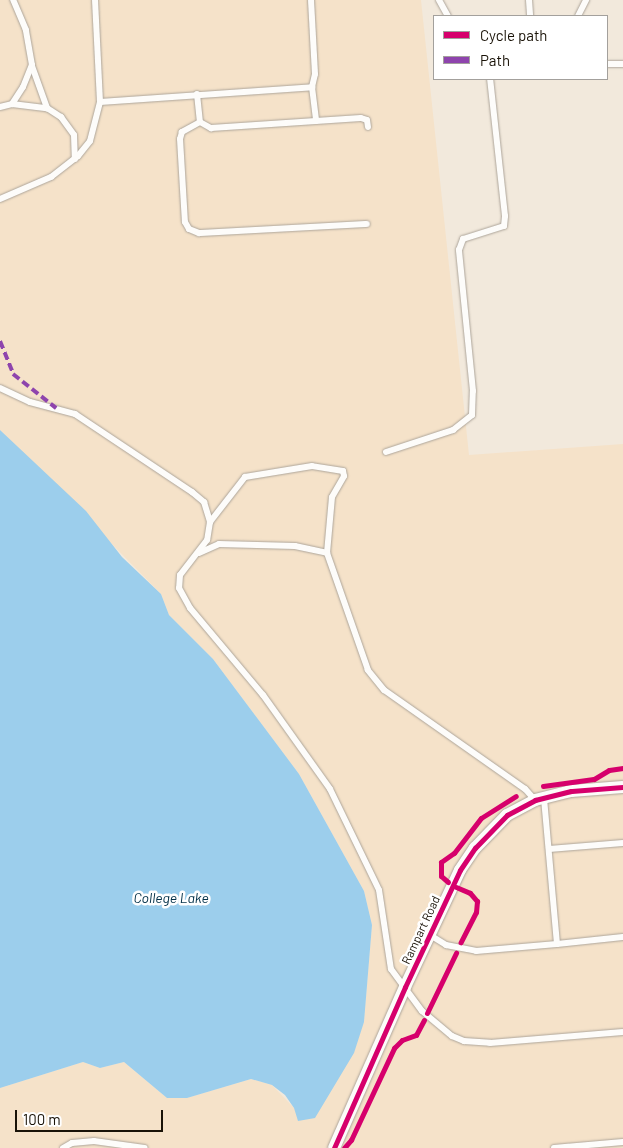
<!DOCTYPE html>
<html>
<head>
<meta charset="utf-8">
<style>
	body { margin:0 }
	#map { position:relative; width:623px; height:1148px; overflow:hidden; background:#f2e9dc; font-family:Barlow,sans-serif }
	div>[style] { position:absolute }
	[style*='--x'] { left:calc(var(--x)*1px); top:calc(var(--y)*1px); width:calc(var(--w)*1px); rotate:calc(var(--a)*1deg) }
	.built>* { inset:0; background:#f5e2c9 }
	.water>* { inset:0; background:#9cceec }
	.roads { filter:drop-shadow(0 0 1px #ada59a) drop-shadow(0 0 1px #ada59a) }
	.lane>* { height:6px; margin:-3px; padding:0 3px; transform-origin:3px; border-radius:3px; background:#fdfcfa }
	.street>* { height:12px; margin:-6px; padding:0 6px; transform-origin:6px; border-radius:6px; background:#fdfcfa }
	.quiet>* { height:4px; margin-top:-2px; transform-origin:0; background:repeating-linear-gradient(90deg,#8e44ad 0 8px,transparent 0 12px) }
	.cycleway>* { height:5px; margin:-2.5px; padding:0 2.5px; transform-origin:2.5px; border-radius:2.5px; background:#d6006c }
	span { translate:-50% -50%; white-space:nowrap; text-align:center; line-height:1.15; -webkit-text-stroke:5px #fff; paint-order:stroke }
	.street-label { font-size:12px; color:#191207 }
	.water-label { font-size:14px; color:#023048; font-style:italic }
	.legend { position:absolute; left:433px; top:15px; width:175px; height:65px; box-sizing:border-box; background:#fff; border:1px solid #a3a09c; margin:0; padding:6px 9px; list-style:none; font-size:15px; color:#191207 }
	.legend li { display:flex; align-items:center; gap:10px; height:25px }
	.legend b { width:25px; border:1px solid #a3a09c }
	.scale { position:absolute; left:15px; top:1110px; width:148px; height:22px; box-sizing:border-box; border:2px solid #191207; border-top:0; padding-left:6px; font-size:15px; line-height:18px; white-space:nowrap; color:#191207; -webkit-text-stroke:4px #fff; paint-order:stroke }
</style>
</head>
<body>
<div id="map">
	<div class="built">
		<div style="clip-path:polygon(0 0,421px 0,469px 455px,623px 444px,623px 1148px,0 1148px,0 1088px,83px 1062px,100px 1068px,124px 1062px,167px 1098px,187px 1098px,251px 1079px,272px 1085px,294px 1108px,314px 1118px,364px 1022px,372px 925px,364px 891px,299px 774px,213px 659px,169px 615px,161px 594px,0 430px)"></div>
	</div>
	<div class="water">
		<div style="clip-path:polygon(0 430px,86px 511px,122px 557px,161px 594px,169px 615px,213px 659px,299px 774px,364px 891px,372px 925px,364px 1022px,354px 1053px,315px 1118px,298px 1121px,294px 1108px,285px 1095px,272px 1085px,251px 1079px,187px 1098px,167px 1098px,124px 1062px,100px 1068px,83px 1062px,0 1088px)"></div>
	</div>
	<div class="roads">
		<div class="lane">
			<div style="--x:439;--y:0;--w:18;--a:61"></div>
			<div style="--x:529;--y:0;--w:16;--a:86"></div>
			<div style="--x:578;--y:16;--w:18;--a:-63"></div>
			<div style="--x:607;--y:64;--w:16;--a:0"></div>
			<div style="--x:32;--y:66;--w:45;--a:70.3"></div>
			<div style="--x:47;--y:108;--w:17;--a:33"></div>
			<div style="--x:61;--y:117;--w:22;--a:54"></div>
			<div style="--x:74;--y:135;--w:24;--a:88"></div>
			<div style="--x:312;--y:87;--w:34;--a:83"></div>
			<div style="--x:197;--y:94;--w:28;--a:84"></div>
			<div style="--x:200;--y:122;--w:21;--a:151"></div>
			<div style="--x:182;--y:132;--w:7;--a:106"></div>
			<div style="--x:180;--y:139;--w:83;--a:86.6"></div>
			<div style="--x:185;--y:222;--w:8;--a:60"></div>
			<div style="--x:189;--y:229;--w:11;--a:22"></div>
			<div style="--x:199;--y:233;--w:168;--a:-3.1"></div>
			<div style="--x:100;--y:102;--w:213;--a:-4"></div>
			<div style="--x:312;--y:87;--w:13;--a:-77"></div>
			<div style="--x:315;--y:74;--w:74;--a:-93.1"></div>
			<div style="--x:12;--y:104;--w:35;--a:7"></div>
			<div style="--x:0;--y:107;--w:12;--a:-14"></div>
			<div style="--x:12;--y:104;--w:20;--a:-57"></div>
			<div style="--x:23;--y:87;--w:24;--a:-68"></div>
			<div style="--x:32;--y:65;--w:36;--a:-100"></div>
			<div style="--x:26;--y:30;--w:33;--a:-113"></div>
			<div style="--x:200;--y:122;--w:13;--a:29"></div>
			<div style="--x:211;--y:128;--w:150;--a:-3.8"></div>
			<div style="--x:361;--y:118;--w:6;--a:18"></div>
			<div style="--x:367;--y:120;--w:7;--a:82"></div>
			<div style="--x:0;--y:199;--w:56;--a:-23.3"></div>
			<div style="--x:51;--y:177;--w:34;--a:-38"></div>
			<div style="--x:78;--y:156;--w:19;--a:-51"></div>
			<div style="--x:90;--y:141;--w:40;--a:-75.6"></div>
			<div style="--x:100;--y:102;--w:102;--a:-92.8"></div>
			<div style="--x:0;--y:388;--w:33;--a:25"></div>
			<div style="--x:30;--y:402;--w:47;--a:14.9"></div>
			<div style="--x:75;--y:414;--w:141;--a:33.7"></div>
			<div style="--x:192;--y:492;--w:16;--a:40"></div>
			<div style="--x:204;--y:502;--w:21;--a:73"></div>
			<div style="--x:386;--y:452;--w:71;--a:-18.2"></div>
			<div style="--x:453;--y:430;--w:24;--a:-38"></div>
			<div style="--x:472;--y:415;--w:24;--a:-88"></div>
			<div style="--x:473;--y:391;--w:142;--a:-95.7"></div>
			<div style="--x:459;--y:250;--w:12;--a:-70"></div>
			<div style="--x:463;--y:239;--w:43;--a:-17.6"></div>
			<div style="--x:504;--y:226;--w:10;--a:-84"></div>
			<div style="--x:505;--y:216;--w:138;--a:-96.2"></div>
			<div style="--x:199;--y:553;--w:22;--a:-24"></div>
			<div style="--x:219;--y:544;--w:76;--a:1.5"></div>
			<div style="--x:295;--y:546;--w:33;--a:12"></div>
			<div style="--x:535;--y:800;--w:15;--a:-132"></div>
			<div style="--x:525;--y:789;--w:172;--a:-144.9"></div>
			<div style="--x:384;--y:690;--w:26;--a:-129"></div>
			<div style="--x:368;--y:670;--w:124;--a:-109.3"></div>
			<div style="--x:327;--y:553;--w:56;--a:-84.9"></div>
			<div style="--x:332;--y:497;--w:24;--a:-60"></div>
			<div style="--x:344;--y:476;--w:5;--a:-101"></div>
			<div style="--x:343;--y:471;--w:31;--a:-171"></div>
			<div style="--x:312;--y:466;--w:68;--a:170.7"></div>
			<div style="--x:245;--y:477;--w:57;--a:127.9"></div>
			<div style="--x:210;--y:522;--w:18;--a:99"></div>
			<div style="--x:207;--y:540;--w:44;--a:127.6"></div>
			<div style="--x:180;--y:575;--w:13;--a:94"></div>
			<div style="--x:179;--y:588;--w:23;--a:61"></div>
			<div style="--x:190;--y:608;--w:114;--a:50"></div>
			<div style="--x:263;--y:695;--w:115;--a:54.5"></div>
			<div style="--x:330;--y:789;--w:112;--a:64.1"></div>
			<div style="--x:379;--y:890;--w:80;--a:81.4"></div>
			<div style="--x:391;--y:969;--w:52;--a:53.6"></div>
			<div style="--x:422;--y:1011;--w:39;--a:40"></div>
			<div style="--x:452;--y:1036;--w:13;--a:23"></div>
			<div style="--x:464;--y:1041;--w:26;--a:4"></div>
			<div style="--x:490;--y:1043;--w:133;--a:-4.7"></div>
			<div style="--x:549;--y:849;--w:74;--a:-4.6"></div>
			<div style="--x:430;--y:935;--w:19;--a:32"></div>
			<div style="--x:446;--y:945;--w:31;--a:11"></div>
			<div style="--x:476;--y:951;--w:81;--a:-4.9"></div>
			<div style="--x:557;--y:944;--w:148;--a:-95.1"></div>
			<div style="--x:557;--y:944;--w:66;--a:-6.1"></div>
			<div style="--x:63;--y:1148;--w:10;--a:-29"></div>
			<div style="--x:72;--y:1143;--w:22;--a:-5"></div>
			<div style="--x:94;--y:1141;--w:51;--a:7.8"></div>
			<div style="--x:554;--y:1148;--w:69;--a:-5"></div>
		</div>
		<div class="street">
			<div style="--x:334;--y:1148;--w:176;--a:-66.2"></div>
			<div style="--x:405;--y:987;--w:129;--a:-64.8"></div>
			<div style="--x:460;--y:870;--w:27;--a:-56"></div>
			<div style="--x:475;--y:848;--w:46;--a:-45.9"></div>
			<div style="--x:507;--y:815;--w:32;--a:-28"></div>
			<div style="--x:535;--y:800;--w:37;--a:-14"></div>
			<div style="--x:571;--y:791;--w:52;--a:-4.4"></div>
		</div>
	</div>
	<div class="quiet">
		<div style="--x:0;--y:341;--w:35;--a:68"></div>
		<div style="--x:13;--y:374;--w:55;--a:38.3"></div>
	</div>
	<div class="cycleway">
		<div style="--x:543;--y:786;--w:51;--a:-7.8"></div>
		<div style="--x:594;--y:779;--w:17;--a:-31"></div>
		<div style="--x:609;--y:770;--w:14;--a:-8"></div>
		<div style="--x:448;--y:882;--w:9;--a:-139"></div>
		<div style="--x:441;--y:876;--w:14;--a:-90"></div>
		<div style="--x:441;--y:862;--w:16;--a:-35"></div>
		<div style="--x:454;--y:853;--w:44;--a:-52.4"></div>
		<div style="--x:481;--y:818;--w:41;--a:-32.2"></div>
		<div style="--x:456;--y:887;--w:15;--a:23"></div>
		<div style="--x:470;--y:893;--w:11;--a:49"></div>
		<div style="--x:477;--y:901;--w:11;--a:95"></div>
		<div style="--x:476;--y:912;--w:34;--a:117"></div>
		<div style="--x:427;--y:1013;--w:67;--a:-64.2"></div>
		<div style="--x:334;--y:1148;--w:176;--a:-66.2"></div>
		<div style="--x:405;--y:987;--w:129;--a:-64.8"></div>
		<div style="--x:460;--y:870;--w:27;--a:-56"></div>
		<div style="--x:475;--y:848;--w:46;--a:-45.9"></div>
		<div style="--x:507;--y:815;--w:32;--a:-28"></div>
		<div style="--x:535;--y:800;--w:37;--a:-14"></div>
		<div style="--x:571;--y:791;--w:52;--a:-4.4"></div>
		<div style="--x:344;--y:1148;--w:11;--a:-49"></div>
		<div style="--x:351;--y:1140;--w:102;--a:-64.9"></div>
		<div style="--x:394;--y:1048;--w:11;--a:-45"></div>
		<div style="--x:402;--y:1040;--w:15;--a:-20"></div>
		<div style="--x:416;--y:1035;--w:17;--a:-62"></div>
	</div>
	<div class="street-label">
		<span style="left:421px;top:930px;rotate:-65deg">Rampart Road</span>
	</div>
	<div class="water-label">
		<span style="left:171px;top:898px">College Lake</span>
	</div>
	<ul class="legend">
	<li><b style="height:6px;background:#d6006c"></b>Cycle path</li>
	<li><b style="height:6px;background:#8e44ad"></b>Path</li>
	</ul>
	<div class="scale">100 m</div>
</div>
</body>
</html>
